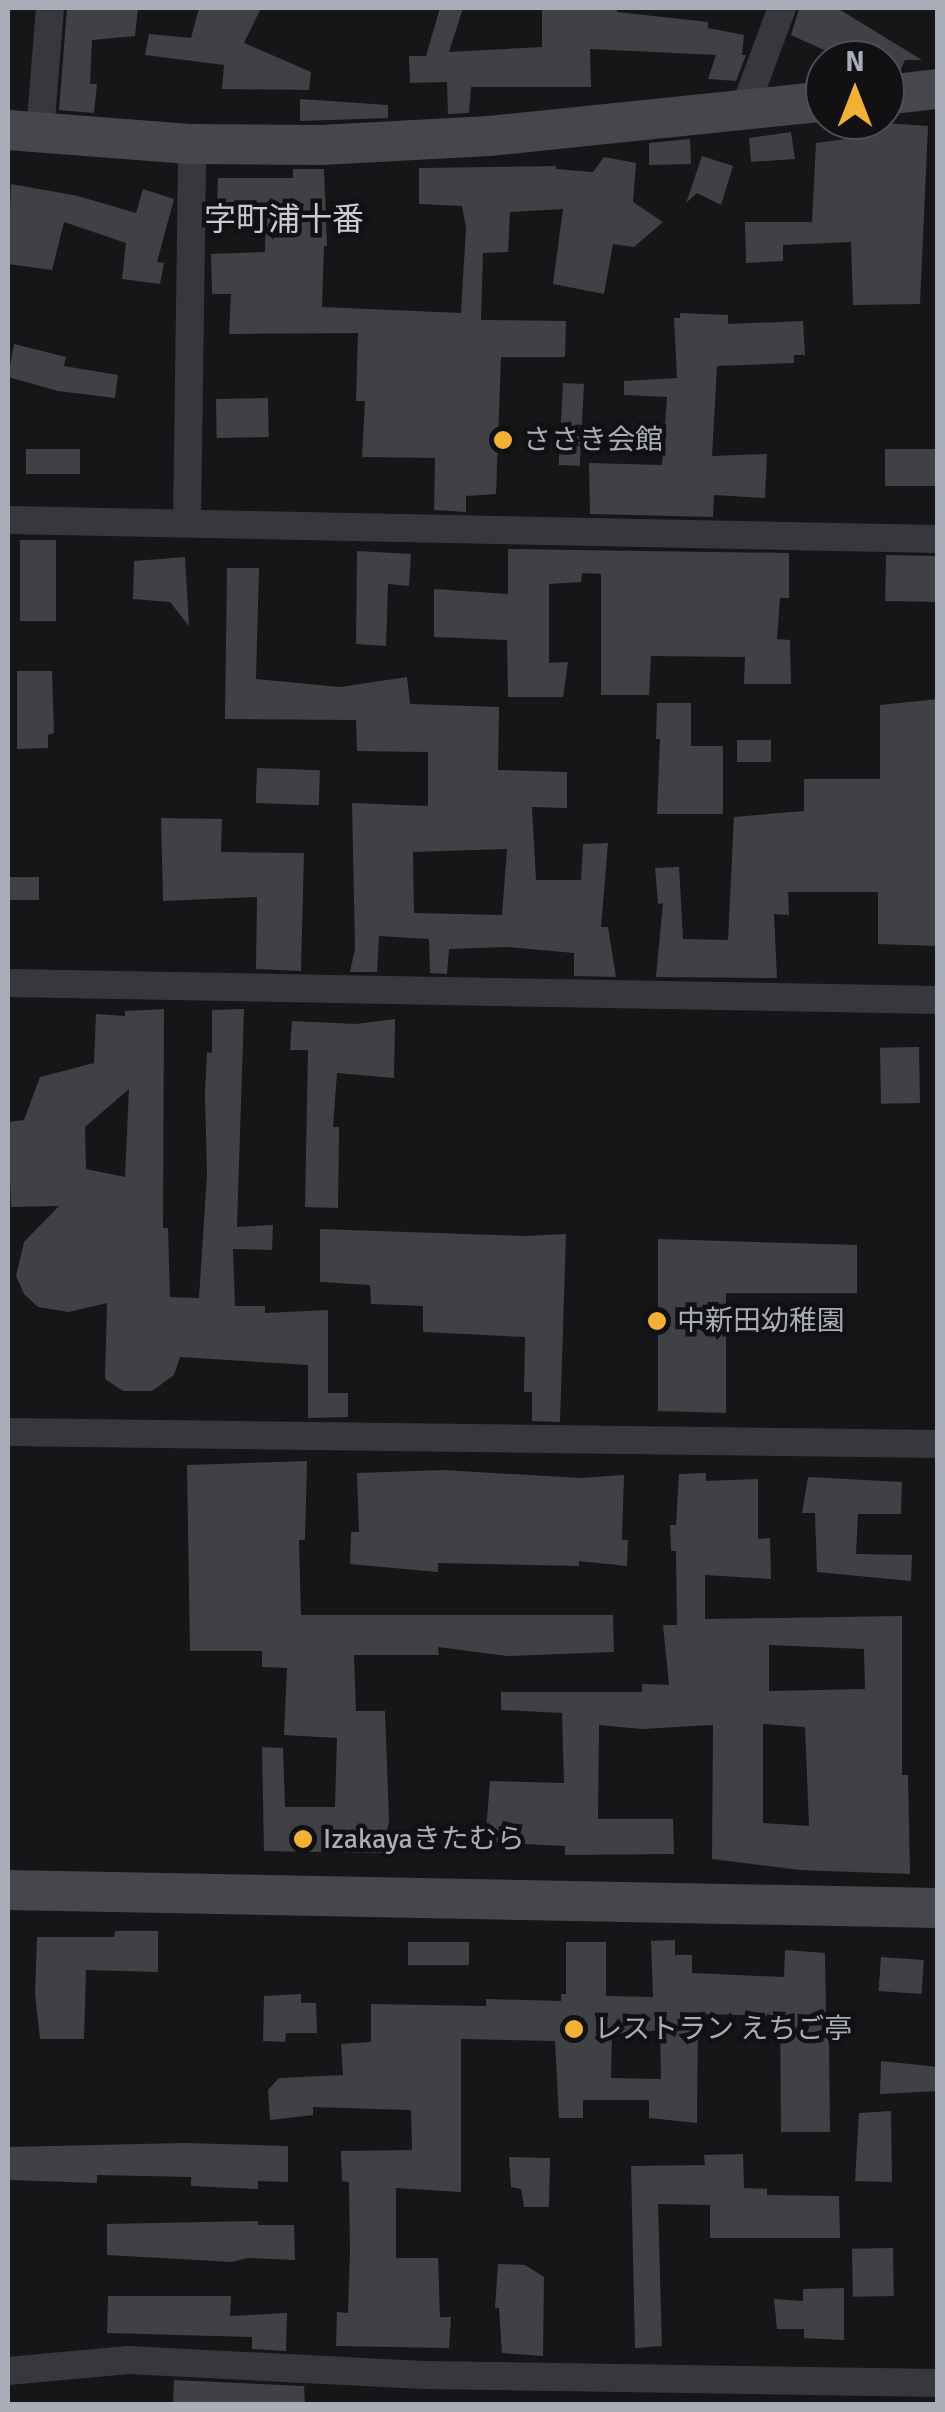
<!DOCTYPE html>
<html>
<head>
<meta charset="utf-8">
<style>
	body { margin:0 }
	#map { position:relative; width:945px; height:2412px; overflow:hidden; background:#161618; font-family:Signika,"Noto Sans JP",sans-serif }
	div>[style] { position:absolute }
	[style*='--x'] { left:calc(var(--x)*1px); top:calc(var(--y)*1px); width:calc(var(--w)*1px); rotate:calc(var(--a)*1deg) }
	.building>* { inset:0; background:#404145; transform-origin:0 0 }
	.street>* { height:28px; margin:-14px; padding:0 14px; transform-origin:14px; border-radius:14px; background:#37383d }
	.secondary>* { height:40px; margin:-20px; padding:0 20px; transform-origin:20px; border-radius:20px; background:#45474d }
	.dots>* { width:28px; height:28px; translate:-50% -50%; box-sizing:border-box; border:5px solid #111113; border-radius:50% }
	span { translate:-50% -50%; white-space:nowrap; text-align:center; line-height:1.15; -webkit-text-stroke:9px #111113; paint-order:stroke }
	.poi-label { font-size:28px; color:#a8adb8 }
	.left { translate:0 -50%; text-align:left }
	.quarter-label { font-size:32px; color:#c9ccd4 }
	.frame { position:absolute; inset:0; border:10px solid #a8adb8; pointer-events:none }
	.north { position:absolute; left:805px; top:40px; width:100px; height:100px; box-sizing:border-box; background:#111113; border:2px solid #4d4f55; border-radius:50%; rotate:0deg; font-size:28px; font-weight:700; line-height:40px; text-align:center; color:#a8adb8 }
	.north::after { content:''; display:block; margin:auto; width:35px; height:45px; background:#f2b134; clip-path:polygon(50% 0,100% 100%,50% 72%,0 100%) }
</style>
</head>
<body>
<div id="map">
	<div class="building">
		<div style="clip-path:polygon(67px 8px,138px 8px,135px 36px,92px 40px,90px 84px,97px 84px,94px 113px,59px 110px)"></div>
		<div style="clip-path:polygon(199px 8px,261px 8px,244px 43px,311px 72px,309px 90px,222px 89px,224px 65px,145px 55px,149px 34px,191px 38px)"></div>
		<div style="clip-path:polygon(440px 8px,463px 8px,449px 52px,542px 47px,542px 8px,617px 8px,617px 12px,708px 22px,708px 28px,744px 35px,742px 55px,746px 55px,736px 81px,708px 79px,716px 55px,590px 49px,591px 87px,471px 87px,469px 113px,448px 114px,447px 82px,410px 83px,409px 56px,426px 56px)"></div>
		<div style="clip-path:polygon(799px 9px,837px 8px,922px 60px,905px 60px,901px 69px,885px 71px,885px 60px,846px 60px,791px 35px)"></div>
		<div style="clip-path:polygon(300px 99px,388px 105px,388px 118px,300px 121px)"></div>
		<div style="clip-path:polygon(853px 121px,928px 126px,920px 304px,853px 305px,851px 242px,783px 245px,783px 261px,746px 263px,745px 222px,812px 222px,816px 143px,853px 138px)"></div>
		<div style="clip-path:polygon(791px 132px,795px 159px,751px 162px,749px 138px)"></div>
		<div style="clip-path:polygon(690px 139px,691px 164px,649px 165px,649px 143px)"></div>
		<div style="clip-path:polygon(702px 156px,733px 166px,721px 205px,697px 193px,686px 203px)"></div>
		<div style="clip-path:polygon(604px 157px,636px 163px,633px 202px,663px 222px,634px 247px,613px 244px,604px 294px,553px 284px,563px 209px,510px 212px,508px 252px,483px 253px,481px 320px,566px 321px,565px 357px,501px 357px,496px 494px,466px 496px,466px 512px,434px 510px,435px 458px,362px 457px,365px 401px,356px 401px,358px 333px,229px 334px,231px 294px,212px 294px,211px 254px,265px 252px,266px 210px,217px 209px,218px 178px,293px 178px,293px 169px,324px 169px,327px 246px,324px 246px,322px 307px,461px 313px,466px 228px,462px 206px,419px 204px,419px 168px,556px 166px,556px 169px,593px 172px)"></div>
		<div style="clip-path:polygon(11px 184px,78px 196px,136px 213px,143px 189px,174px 199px,157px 262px,164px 263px,160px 284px,122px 279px,126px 243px,64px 222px,52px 270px,8px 264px)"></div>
		<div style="clip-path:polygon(680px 313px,728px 315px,728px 324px,803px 321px,805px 355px,794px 355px,794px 363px,717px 366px,712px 456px,767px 454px,765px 498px,714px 495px,713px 517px,590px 514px,589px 463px,662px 465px,667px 397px,624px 395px,624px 381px,677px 378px,674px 318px,680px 318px)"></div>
		<div style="clip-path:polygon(14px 344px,66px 357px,64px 366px,118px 375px,115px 398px,58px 391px,8px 377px)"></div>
		<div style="left:563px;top:383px;width:21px;height:82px;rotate:3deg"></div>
		<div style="left:268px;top:398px;width:39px;height:52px;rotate:89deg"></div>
		<div style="left:80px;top:449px;width:25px;height:54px;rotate:90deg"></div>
		<div style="left:885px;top:449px;width:53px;height:37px"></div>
		<div style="left:56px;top:540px;width:81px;height:36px;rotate:90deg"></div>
		<div style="clip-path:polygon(508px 549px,789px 553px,789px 598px,780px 598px,777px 639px,790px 640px,791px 684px,744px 684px,745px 657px,651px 656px,649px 695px,601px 695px,601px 574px,582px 573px,581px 582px,549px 584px,549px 663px,568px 662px,563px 697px,508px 697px,507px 640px,434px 637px,434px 589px,508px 594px)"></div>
		<div style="clip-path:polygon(357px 551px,411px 554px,409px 586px,388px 584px,386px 646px,356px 644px)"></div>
		<div style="left:886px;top:555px;width:52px;height:46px;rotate:1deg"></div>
		<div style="clip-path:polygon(185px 557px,189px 626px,170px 602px,133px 599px,134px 561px)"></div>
		<div style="clip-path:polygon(evenodd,227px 568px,259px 568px,256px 679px,340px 687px,407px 677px,410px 704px,499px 707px,498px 770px,567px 772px,567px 808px,532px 807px,536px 880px,581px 880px,583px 844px,608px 843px,601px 927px,608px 927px,616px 977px,574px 976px,574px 953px,507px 947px,449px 949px,447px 974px,430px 973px,429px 939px,379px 936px,377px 972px,350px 972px,355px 949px,352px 803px,428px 806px,428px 752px,357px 751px,356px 720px,225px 719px,227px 568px,507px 849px,502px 915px,414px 913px,413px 852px,507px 849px)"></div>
		<div style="clip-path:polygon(17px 671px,52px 671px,54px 733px,48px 735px,48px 748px,17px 749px)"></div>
		<div style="clip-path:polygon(938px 699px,938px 946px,878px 944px,878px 892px,788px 892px,789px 915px,774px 914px,777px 978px,656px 977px,663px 903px,658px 904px,655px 868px,679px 867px,683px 939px,728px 940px,734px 817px,804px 811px,804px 779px,880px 779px,880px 705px)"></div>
		<div style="clip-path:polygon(657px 703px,691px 703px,691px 746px,723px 746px,723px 814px,657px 814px,660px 739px,656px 739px)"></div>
		<div style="left:737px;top:740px;width:34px;height:22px"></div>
		<div style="left:257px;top:768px;width:63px;height:35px;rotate:2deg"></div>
		<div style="clip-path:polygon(161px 818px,222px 819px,221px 852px,304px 853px,301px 971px,256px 969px,257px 897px,163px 901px)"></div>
		<div style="left:8px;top:877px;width:31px;height:23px"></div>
		<div style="clip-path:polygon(evenodd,164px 1009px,163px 1228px,168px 1228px,170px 1297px,199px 1298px,207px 1175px,205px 1093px,207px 1052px,212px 1053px,212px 1010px,244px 1009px,237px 1227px,273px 1225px,272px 1250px,233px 1249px,235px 1306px,265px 1306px,265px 1313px,328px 1310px,328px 1393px,348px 1393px,348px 1417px,308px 1418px,308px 1365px,180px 1357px,174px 1375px,152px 1391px,123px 1391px,105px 1379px,107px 1303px,69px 1312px,38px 1307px,24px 1294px,16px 1276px,24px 1242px,59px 1206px,11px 1207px,8px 1122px,24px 1120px,40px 1077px,94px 1063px,96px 1014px,125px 1016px,125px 1011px,164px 1009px,129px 1089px,125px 1177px,86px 1169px,85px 1127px,129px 1089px)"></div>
		<div style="clip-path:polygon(395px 1019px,394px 1078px,337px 1073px,333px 1127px,339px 1127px,338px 1208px,305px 1207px,308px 1050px,290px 1050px,292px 1021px,356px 1024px)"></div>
		<div style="left:919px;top:1047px;width:56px;height:39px;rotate:89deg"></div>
		<div style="clip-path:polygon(320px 1229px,525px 1236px,566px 1234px,560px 1422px,532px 1421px,532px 1392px,524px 1392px,525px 1337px,423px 1332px,423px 1306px,371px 1304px,370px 1285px,320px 1282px)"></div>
		<div style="clip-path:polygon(658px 1239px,857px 1245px,857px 1293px,726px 1293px,726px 1413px,658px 1411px)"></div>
		<div style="clip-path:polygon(307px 1461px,305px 1540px,299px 1540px,301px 1615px,613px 1615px,614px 1652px,507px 1656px,438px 1647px,439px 1655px,354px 1655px,356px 1711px,385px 1711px,389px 1821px,383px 1853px,264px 1851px,262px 1747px,283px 1748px,285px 1807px,335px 1807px,337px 1738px,284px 1735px,287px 1668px,262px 1667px,262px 1651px,190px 1651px,187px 1465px)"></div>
		<div style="clip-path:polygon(443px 1470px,581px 1478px,624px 1475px,622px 1540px,628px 1540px,627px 1566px,579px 1561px,579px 1566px,438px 1563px,438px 1572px,350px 1564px,351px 1532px,359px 1532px,357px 1473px)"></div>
		<div style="clip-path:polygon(evenodd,706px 1473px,706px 1481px,758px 1479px,758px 1539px,770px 1538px,771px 1579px,705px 1575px,705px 1619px,902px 1616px,902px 1775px,908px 1775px,910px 1874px,800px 1870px,712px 1859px,713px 1725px,642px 1729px,599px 1725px,598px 1819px,673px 1819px,674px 1854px,565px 1855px,565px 1846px,485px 1842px,490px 1781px,564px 1783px,562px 1713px,501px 1710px,501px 1692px,642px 1692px,642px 1684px,669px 1685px,663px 1625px,677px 1625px,676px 1551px,671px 1551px,670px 1525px,676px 1525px,679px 1474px,706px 1473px,769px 1645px,864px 1649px,865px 1689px,769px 1691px,769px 1645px,706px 1473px,763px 1724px,805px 1727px,809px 1826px,763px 1823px,763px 1724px)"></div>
		<div style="clip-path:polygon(808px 1477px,902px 1482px,901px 1514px,858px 1514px,856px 1554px,912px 1555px,911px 1581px,817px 1572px,815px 1513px,802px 1513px)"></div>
		<div style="clip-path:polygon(115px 1931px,158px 1931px,158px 1972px,86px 1970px,84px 2039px,40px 2039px,35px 1994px,37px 1937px,114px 1937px)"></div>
		<div style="clip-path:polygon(evenodd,675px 1940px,675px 1955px,692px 1955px,692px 1973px,784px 1977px,785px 1950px,825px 1953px,826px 2014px,837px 2018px,838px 2040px,829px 2040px,830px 2132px,781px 2132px,780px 2016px,698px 2014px,697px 2123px,649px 2118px,649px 2100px,583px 2100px,583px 2118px,559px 2118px,555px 2041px,461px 2039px,461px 2192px,396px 2188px,396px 2258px,438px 2258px,440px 2317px,451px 2317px,449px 2348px,336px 2346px,337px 2312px,348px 2313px,350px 2252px,349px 2182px,342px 2181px,341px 2151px,412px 2150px,411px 2110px,313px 2107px,313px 2115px,270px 2120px,268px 2090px,279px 2078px,343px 2075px,341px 2044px,371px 2042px,371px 2004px,486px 2006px,486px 1999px,561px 2001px,561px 1994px,566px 1994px,566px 1942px,606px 1942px,606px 1996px,653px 1997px,651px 1941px,675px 1940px,660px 2030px,661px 2079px,611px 2078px,612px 2035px,660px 2030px)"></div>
		<div style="left:469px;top:1942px;width:23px;height:61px;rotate:90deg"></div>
		<div style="left:881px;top:1957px;width:43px;height:34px;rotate:4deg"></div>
		<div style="clip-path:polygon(301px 1994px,301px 2003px,316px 2003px,317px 2033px,286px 2033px,285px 2042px,263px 2041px,264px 1996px)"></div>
		<div style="clip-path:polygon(881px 2061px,938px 2067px,938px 2091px,880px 2094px)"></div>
		<div style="clip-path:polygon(891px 2111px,892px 2182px,855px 2181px,859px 2113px)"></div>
		<div style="clip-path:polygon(185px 2143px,288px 2146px,288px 2182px,258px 2181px,258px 2189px,191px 2186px,191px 2177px,97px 2175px,97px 2183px,8px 2180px,8px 2147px)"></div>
		<div style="clip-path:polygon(743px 2154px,744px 2188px,767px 2189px,767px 2195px,839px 2196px,840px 2238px,710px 2238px,710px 2205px,658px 2204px,662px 2346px,635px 2348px,631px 2166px,705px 2165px,704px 2155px)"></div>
		<div style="clip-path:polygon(509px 2157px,550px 2158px,549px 2207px,524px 2207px,521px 2189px,511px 2187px)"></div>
		<div style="clip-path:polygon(258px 2221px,258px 2225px,294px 2225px,295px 2260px,247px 2258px,232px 2262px,107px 2255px,107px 2224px)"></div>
		<div style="left:893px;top:2248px;width:48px;height:41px;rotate:89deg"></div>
		<div style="clip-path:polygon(498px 2264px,525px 2265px,544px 2277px,543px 2356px,502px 2353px,499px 2308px,495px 2308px)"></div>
		<div style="clip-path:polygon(844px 2288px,844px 2340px,804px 2338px,804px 2329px,777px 2329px,774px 2299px,803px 2301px,803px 2289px)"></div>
		<div style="clip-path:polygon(108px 2296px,231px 2296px,230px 2316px,287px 2313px,286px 2351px,252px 2349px,252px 2337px,107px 2333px)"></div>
		<div style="clip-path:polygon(174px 2380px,304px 2386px,305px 2404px,173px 2404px)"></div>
	</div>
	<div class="street">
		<div style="--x:744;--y:110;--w:109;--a:-69.6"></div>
		<div style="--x:40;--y:132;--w:124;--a:-85.4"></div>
		<div style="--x:8;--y:520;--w:930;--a:1.17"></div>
		<div style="--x:187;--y:523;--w:379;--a:-89.2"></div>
		<div style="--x:8;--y:983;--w:930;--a:1.05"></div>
		<div style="--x:8;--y:1432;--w:930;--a:0.74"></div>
		<div style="--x:8;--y:2371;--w:121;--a:-5.2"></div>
		<div style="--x:128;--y:2360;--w:295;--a:2.9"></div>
		<div style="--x:423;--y:2375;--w:515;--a:0.89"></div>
	</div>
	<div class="secondary">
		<div style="--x:885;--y:95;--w:53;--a:-6.5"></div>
		<div style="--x:8;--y:130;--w:185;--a:4.4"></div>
		<div style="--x:192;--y:144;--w:129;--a:0.4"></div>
		<div style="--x:321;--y:145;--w:168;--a:-3.1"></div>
		<div style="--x:489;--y:136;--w:338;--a:-5.9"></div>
		<div style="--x:8;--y:1890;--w:930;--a:1.11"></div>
	</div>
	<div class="dots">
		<div style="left:503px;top:440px;background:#f2b134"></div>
		<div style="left:657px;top:1321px;background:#f2b134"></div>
		<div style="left:303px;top:1839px;background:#f2b134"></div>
		<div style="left:574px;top:2029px;background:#f2b134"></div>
	</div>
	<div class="poi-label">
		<span class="left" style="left:523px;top:440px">ささき会館</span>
		<span class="left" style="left:677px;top:1321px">中新田幼稚園</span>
		<span class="left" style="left:323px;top:1839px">Izakayaきたむら</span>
		<span class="left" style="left:594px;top:2029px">レストラン えちご亭</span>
	</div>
	<div class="quarter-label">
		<span style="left:284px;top:220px">字町浦十番</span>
	</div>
	<div class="frame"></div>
	<div class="north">N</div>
</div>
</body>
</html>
